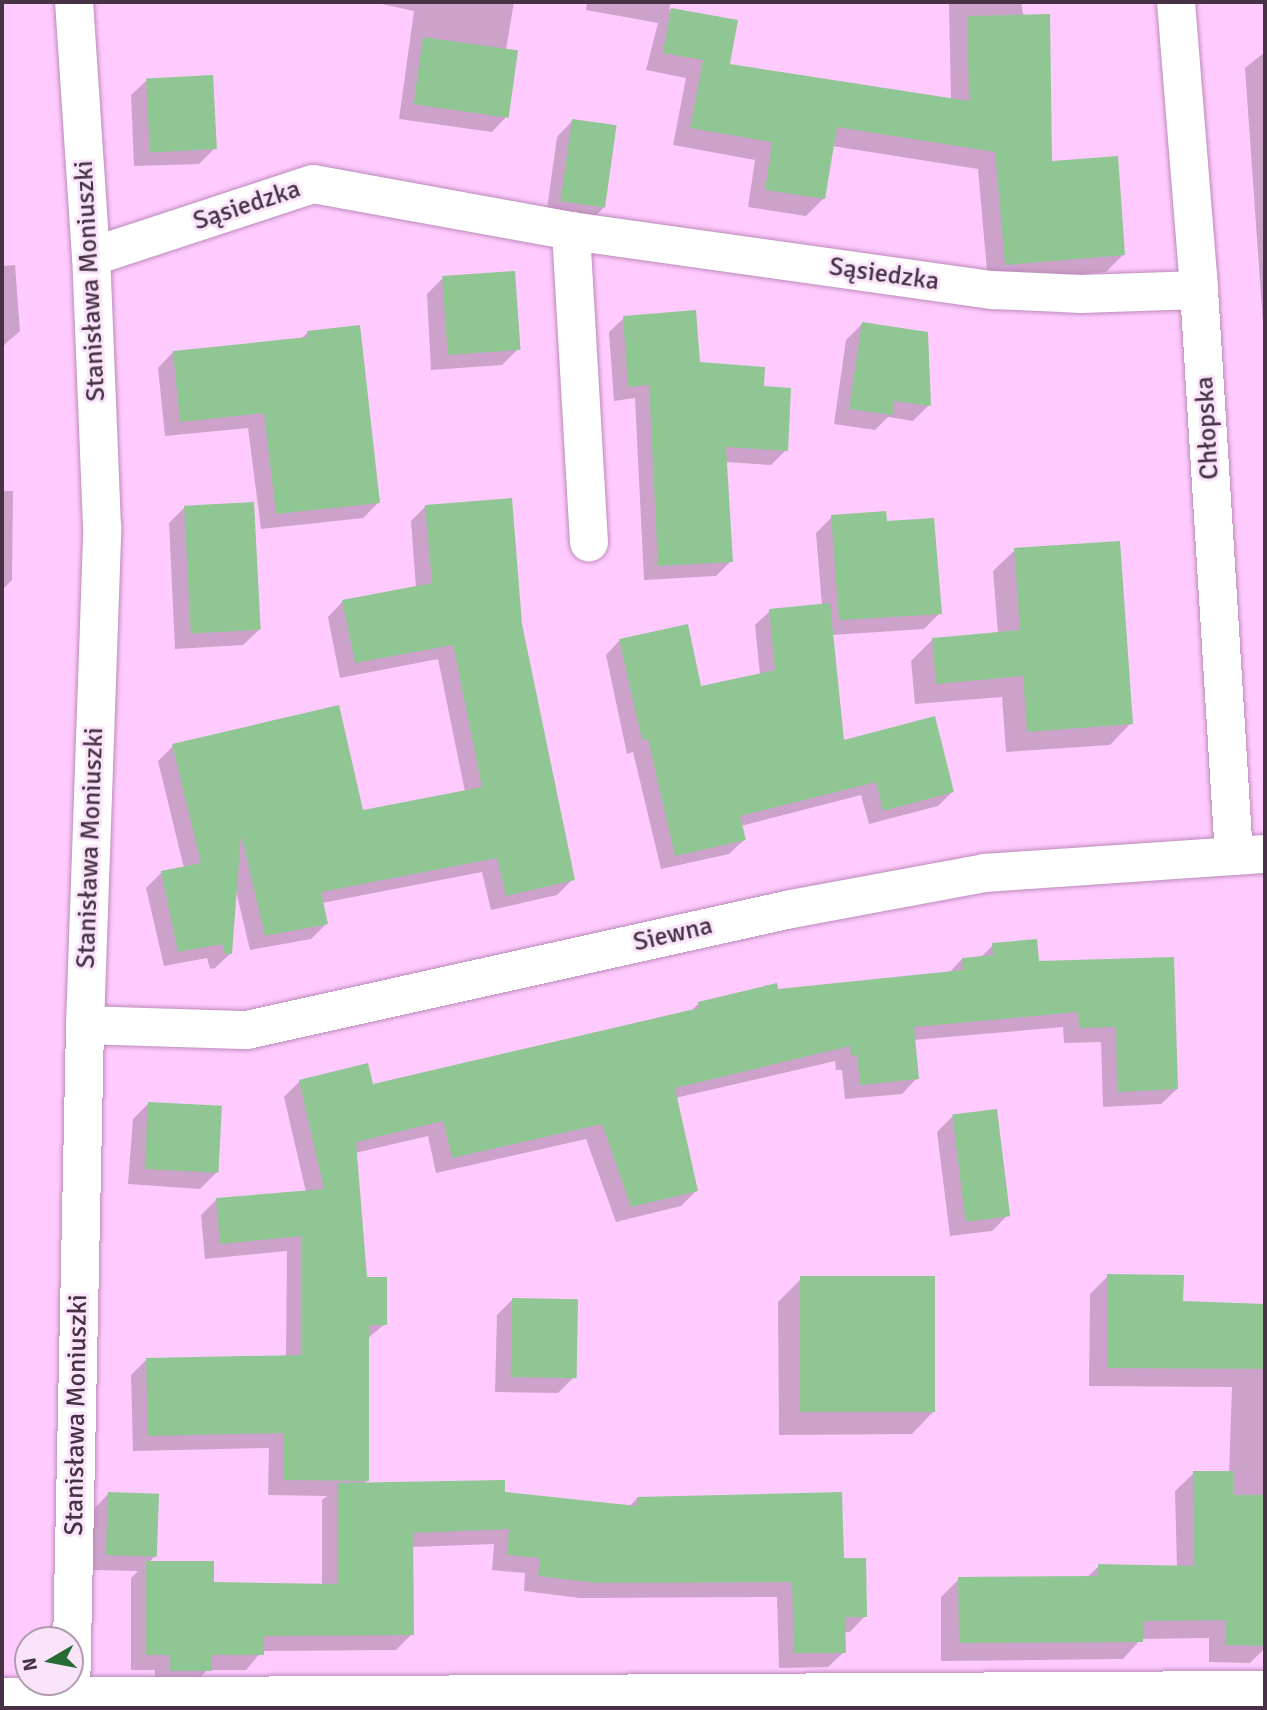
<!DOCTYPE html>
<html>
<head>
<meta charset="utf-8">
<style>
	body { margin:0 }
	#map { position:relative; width:1267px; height:1710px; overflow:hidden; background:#ffcbfe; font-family:Signika,sans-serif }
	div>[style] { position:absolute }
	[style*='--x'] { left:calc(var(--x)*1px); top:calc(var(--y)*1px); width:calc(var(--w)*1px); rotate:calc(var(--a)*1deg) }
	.shadow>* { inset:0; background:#0003 }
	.building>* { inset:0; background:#8fc694; transform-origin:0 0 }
	.roads { filter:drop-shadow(0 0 2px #bb8aba) drop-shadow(0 0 2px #bb8aba) }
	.minor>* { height:38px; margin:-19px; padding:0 19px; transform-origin:19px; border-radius:19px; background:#fff }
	span { translate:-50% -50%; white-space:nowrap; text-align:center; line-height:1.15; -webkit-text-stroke:6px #f9e4f9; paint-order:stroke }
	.street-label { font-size:26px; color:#463145 }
	.frame { position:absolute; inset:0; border:4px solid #463145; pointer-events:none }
	.north { position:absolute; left:14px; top:1626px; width:70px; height:70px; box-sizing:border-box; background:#f9e4f9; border:2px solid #b19cb1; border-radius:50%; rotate:260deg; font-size:19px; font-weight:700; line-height:28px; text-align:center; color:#463145 }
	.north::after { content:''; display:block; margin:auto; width:24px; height:32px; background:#296b34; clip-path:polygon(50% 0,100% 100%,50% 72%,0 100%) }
</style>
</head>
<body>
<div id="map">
	<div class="shadow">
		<div style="clip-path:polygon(373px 2px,514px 2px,506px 50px,507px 116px,492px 132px,399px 119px,414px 11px)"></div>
		<div style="clip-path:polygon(587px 2px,671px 2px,669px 9px,736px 22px,728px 65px,951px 100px,949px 4px,934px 2px,1021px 2px,1050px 163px,1124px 254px,1106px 272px,988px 282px,978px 169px,832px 146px,824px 198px,806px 216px,748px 207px,755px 160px,673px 145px,686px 78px,646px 70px,658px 23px,586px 10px)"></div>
		<div style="clip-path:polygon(1265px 52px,1265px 352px,1245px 68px)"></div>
		<div style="clip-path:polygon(147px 80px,215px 148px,199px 164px,134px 166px,131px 95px)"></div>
		<div style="clip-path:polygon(572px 121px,605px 206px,590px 222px,546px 216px,557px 137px)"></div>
		<div style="clip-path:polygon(15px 265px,20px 331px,2px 347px,2px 266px)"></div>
		<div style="clip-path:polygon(443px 278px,518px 349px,502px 365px,431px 370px,427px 294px)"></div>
		<div style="clip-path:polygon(624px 318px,698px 364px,762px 387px,786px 450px,771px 465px,725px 462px,731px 561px,716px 576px,644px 580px,635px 398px,614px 401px,609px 332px)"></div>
		<div style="clip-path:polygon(862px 324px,929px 405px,913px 421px,888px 417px,875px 430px,834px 424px,846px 340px)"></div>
		<div style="clip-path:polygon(308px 332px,378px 503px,363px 518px,261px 529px,248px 428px,165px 436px,158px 368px,173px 352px,301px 339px)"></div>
		<div style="clip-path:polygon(2px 491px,13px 491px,12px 580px,2px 590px)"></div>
		<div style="clip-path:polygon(426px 506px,520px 625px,573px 879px,557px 895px,491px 910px,482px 872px,322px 903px,326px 924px,311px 939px,250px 950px,236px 891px,231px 953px,215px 968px,210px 969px,207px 958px,164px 966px,146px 888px,162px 872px,184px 868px,158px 761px,173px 746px,362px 812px,465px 792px,438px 659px,340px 678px,328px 617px,343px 601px,416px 588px,411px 521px)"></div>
		<div style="clip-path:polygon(185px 507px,259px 630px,243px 645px,175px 649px,169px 523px)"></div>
		<div style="clip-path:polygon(832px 517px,886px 523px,940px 613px,924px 629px,832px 635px,843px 742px,952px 792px,938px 806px,869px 824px,861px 795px,741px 826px,744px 840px,729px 854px,661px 869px,633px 752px,627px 754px,606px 655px,620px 640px,700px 688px,760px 675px,755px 625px,770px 611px,822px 606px,816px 533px)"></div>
		<div style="clip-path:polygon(1015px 550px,1131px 723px,1110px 745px,1006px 752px,1002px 697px,915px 704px,911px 661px,933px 639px,998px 634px,993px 571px)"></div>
		<div style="clip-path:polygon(993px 945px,1037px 963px,1172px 958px,1177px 1089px,1161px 1104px,1103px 1107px,1101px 1042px,1064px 1043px,1063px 1027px,913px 1040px,917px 1078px,902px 1094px,845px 1099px,842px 1070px,836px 1070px,835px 1061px,675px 1098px,697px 1190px,681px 1206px,616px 1222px,586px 1139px,436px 1173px,428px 1136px,355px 1153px,365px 1278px,385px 1324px,367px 1339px,367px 1481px,363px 1484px,629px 1507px,637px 1498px,842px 1560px,865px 1616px,850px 1632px,843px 1632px,844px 1652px,828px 1667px,779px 1668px,777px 1597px,580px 1598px,524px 1591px,525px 1573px,492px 1570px,494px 1544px,411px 1547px,412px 1634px,396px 1650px,262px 1651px,246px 1670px,207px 1670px,190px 1689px,155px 1689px,155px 1670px,131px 1670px,131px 1578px,138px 1571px,92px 1570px,93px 1510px,108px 1494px,156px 1555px,149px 1562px,213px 1584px,322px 1585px,322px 1500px,327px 1496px,268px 1495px,269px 1448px,133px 1451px,131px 1375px,147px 1359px,286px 1357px,287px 1251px,205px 1259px,201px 1215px,217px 1199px,306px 1192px,284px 1097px,300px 1081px,372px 1086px,691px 1011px,699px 1003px,949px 973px,962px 959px,980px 958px)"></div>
		<div style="clip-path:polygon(149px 1103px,216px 1173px,200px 1189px,128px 1184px,133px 1119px)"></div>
		<div style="clip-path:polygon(953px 1116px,1008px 1215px,992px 1231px,950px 1236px,937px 1132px)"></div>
		<div style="clip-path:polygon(1108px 1276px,1182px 1302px,1265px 1306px,1265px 1648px,1250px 1663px,1209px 1662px,1209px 1638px,1141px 1639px,1123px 1659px,941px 1661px,941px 1597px,959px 1579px,1086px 1578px,1099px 1566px,1177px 1568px,1175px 1491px,1194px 1473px,1229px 1473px,1232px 1387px,1089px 1386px,1090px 1294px)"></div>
		<div style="clip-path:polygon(801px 1279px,934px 1411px,912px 1434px,779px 1435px,778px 1302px)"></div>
		<div style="clip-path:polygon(512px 1300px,574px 1377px,558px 1393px,495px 1392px,497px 1315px)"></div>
	</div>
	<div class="building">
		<div style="clip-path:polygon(671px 8px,738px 20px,730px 64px,969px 101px,967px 16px,1050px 14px,1052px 161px,1118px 156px,1125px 255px,1005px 265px,995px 152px,837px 127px,825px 199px,765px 190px,772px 142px,690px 128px,703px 60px,663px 53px)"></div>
		<div style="left:423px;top:37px;width:96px;height:68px;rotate:8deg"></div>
		<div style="left:213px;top:75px;width:74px;height:67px;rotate:87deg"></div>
		<div style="left:572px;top:119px;width:45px;height:83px;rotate:8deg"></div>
		<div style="left:515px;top:271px;width:79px;height:73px;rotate:86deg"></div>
		<div style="clip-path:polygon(696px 310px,700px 362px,765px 367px,764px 386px,791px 388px,788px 451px,726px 447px,733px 562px,658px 566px,649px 385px,628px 387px,623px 316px)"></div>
		<div style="clip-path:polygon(862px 322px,928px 332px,931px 406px,894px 401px,893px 415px,849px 409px)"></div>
		<div style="clip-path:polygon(360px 325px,380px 503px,276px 514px,264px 413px,180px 422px,173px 351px,308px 337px,307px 331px)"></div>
		<div style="clip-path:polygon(512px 498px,522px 624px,575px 880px,506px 896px,497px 858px,321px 892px,328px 924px,265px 936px,241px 834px,232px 954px,225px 954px,222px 944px,178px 952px,161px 871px,201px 863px,172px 744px,339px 705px,363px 810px,482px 787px,453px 645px,355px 663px,342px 600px,432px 583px,425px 505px)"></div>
		<div style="left:254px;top:502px;width:128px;height:70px;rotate:87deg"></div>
		<div style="clip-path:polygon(886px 511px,887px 521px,934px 518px,942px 614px,839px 620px,831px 515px)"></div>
		<div style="clip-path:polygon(1120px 541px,1133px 724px,1027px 732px,1023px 676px,936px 684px,932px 638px,1020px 630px,1014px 548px)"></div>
		<div style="clip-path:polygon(830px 603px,844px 740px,935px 716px,954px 792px,883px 811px,876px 782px,740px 816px,746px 840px,675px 856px,648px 739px,642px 740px,619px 639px,688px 624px,701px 686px,775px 670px,769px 609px)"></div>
		<div style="clip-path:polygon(1037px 939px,1039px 961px,1174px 957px,1178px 1089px,1117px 1092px,1116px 1027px,1079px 1028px,1078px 1012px,914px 1027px,919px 1079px,860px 1085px,857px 1055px,851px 1056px,850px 1046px,675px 1088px,698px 1191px,631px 1207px,602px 1124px,452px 1158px,443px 1121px,356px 1142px,367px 1277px,387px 1277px,387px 1325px,369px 1325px,369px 1481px,283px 1480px,283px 1433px,148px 1436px,146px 1358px,301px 1355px,302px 1236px,220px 1244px,216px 1198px,324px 1189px,299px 1080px,368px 1063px,373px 1084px,699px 1008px,698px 1002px,777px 983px,778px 989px,963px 970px,962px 958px,993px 955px,992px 943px)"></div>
		<div style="left:148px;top:1102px;width:74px;height:67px;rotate:3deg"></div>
		<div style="left:997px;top:1109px;width:108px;height:45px;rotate:83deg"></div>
		<div style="clip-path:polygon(1107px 1274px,1184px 1275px,1183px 1301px,1265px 1304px,1265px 1369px,1107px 1368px)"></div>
		<div style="left:935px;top:1276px;width:136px;height:135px;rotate:90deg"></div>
		<div style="left:512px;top:1298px;width:66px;height:79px;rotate:1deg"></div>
		<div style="clip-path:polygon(1193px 1471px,1233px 1471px,1233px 1495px,1265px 1495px,1265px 1646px,1226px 1645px,1226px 1620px,1143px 1621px,1143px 1642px,959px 1643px,958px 1577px,1098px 1576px,1098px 1564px,1194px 1566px)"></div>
		<div style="clip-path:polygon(505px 1480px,505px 1492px,637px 1506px,637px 1497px,842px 1492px,844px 1558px,866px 1558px,867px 1617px,845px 1617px,846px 1653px,794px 1653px,792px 1582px,597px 1583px,538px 1576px,540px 1558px,507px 1555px,509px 1529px,413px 1533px,414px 1635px,264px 1636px,264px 1655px,212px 1655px,212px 1671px,170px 1671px,170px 1655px,146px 1655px,146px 1561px,214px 1561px,214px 1582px,337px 1584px,337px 1483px)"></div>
		<div style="left:108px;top:1492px;width:51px;height:63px;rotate:2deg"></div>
	</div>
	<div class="roads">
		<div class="minor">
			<div style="--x:1176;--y:2;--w:289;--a:85.4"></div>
			<div style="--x:1199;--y:290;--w:567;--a:86.46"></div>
			<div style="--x:571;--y:231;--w:312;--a:86.7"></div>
			<div style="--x:91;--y:257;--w:234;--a:-18.2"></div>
			<div style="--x:313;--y:184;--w:262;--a:10.3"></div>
			<div style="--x:571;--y:231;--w:426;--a:8"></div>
			<div style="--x:993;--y:290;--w:88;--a:2.6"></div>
			<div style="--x:1081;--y:294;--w:118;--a:-1.9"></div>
			<div style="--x:85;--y:1025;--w:162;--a:1.8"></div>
			<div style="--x:247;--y:1030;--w:557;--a:-12.54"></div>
			<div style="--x:791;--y:909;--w:197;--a:-10.5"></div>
			<div style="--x:985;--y:873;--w:281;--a:-3.9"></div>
			<div style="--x:71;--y:1695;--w:670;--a:-88.8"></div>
			<div style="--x:85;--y:1025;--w:498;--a:-88"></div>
			<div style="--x:102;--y:527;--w:270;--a:-92.3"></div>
			<div style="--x:91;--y:257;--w:256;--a:-93.8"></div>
			<div style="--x:2;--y:1697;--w:1263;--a:-0.32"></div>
		</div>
	</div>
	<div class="street-label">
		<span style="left:247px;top:206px;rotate:-18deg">Sąsiedzka</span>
		<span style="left:884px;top:275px;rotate:8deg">Sąsiedzka</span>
		<span style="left:91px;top:281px;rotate:-93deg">Stanisława Moniuszki</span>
		<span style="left:1208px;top:428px;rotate:-93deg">Chłopska</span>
		<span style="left:91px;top:848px;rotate:-88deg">Stanisława Moniuszki</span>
		<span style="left:673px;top:935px;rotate:-13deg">Siewna</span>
		<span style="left:77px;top:1415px;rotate:-89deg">Stanisława Moniuszki</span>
	</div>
	<div class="frame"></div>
	<div class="north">N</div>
</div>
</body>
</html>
